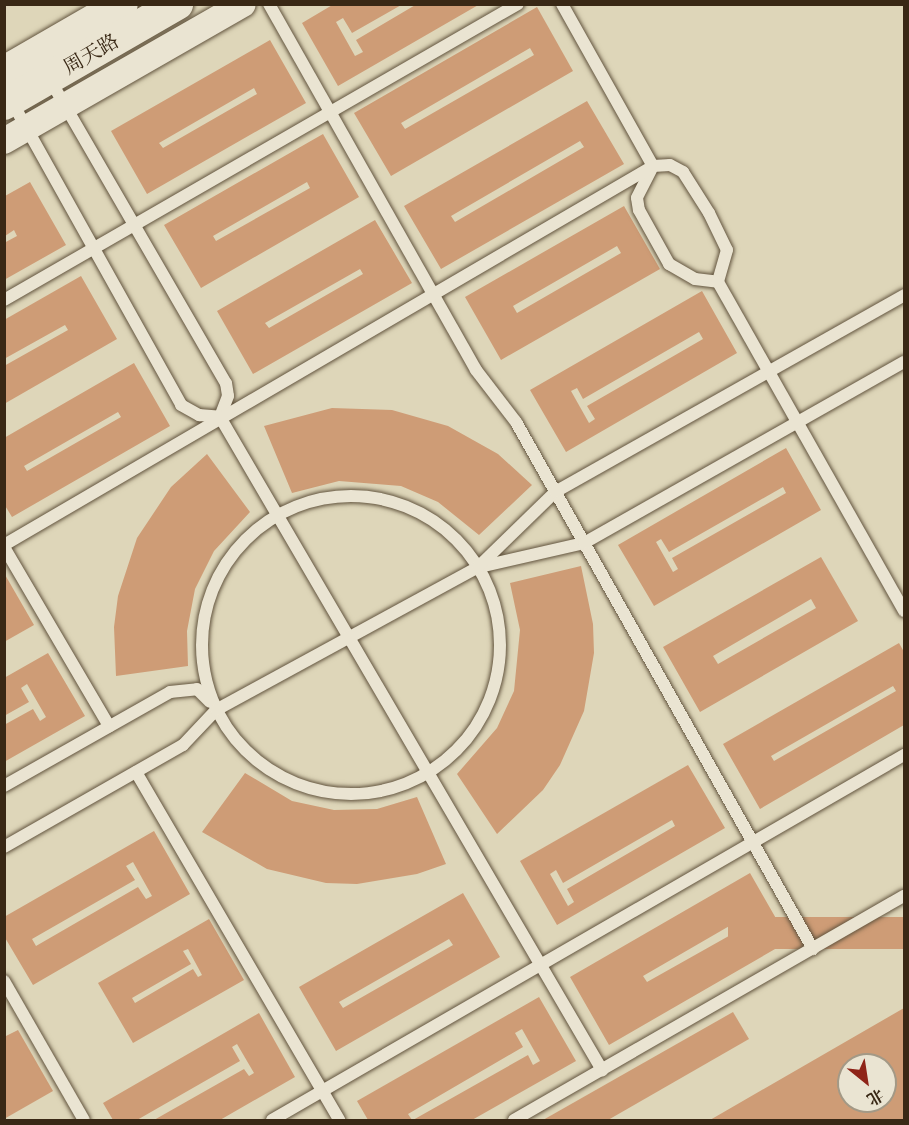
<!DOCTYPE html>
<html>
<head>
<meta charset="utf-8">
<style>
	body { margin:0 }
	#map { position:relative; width:909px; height:1125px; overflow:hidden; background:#ded6b9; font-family:"IM FELL French Canon","Noto Serif SC",serif }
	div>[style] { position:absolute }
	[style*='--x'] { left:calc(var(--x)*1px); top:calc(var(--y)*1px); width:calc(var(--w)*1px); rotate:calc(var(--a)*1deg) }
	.building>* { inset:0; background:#ce9c76; transform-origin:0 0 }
	.roads { filter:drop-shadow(0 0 2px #62543e) drop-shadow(0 0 2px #62543e) }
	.service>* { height:12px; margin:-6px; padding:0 6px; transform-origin:6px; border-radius:6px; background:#eae4d2 }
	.service>.ring { margin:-6px; padding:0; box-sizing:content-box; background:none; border:12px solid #eae4d2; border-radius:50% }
	.minor>* { height:26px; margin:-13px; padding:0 13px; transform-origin:13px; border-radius:13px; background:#eae4d2 }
	.tertiary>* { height:32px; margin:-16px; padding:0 16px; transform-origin:16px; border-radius:16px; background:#eae4d2 }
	span { translate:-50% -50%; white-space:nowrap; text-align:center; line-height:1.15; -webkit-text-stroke:4.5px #eae4d2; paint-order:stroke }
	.street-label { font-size:20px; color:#392815 }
	.frame { position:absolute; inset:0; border:6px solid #392815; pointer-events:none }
	.north { position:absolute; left:837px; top:1053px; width:60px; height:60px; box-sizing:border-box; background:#eae4d2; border:2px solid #a39986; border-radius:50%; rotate:150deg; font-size:16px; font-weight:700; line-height:24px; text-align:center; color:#392815 }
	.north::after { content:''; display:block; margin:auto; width:21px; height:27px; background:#8f2418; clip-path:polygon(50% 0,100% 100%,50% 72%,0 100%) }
</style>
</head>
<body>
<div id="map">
	<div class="building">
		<div style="clip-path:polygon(334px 4px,403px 4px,352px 33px,343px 18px,336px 22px,355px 56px,363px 52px,356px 40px,417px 4px,480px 4px,338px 86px,302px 23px)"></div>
		<div style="clip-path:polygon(evenodd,537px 7px,573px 71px,391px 176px,354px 113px,537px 7px,530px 48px,534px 55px,405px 129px,401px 123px,530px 48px)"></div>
		<div style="clip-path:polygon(evenodd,270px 40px,306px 103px,147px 194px,111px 131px,270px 40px,254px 88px,257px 94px,163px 148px,159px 143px,254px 88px)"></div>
		<div style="clip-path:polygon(evenodd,587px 101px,624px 164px,441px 269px,404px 206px,587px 101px,580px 141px,584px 147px,455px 222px,451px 216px,580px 141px)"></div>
		<div style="clip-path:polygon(evenodd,323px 134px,359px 197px,201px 288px,164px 225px,323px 134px,307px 182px,310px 188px,216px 241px,213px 236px,307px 182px)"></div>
		<div style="clip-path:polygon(30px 182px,66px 245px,4px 280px,4px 243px,17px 236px,14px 230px,5px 236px,5px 196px)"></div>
		<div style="clip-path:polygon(evenodd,624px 206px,660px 269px,501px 360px,465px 297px,624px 206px,617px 246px,621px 253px,517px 313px,513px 306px,617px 246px)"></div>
		<div style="clip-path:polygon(evenodd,375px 220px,412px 283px,253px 374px,217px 311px,375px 220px,360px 269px,363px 274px,269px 328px,265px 323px,360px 269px)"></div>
		<div style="clip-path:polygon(81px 276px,117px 339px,4px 404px,4px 366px,68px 330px,65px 325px,4px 359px,4px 320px)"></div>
		<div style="clip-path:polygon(evenodd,702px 291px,737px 353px,566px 452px,530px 390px,702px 291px,699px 332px,703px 339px,587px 406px,595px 419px,589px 423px,571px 391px,577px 388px,583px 399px,699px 332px)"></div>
		<div style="clip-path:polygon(evenodd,134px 363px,170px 426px,12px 517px,4px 504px,4px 438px,134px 363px,118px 412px,121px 417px,27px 471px,24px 466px,118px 412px)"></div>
		<div style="clip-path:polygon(332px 408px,392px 410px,448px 426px,498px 454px,532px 485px,479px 535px,438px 502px,401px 486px,339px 481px,292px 493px,264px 426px)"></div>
		<div style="clip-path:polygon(evenodd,786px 448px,821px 510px,654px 606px,618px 545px,786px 448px,783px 487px,786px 493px,672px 558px,678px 569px,673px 572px,656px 542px,661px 539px,669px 552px,783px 487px)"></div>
		<div style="clip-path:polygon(207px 454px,250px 512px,214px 551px,195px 589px,187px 631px,188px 666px,116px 676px,114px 627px,118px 596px,137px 538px,171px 487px)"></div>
		<div style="clip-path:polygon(evenodd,821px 557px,858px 621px,700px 712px,663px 647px,821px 557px,811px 599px,816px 608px,718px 664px,713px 656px,811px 599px)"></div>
		<div style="clip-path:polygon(581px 566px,593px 624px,594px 653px,584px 711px,560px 765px,543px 790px,497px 834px,457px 774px,497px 728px,514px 691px,520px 630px,510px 583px)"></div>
		<div style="clip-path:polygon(4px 573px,34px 625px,4px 642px)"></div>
		<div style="clip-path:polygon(evenodd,899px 643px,904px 652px,904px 725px,760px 809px,723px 744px,899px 643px,893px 686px,896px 691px,774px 761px,771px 756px,893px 686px)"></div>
		<div style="clip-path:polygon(48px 653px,85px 716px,4px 762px,4px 725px,33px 709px,40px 721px,46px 717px,27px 684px,21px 688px,29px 702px,4px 716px,4px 678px)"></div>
		<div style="clip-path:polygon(evenodd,688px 765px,725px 828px,557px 925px,520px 861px,688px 765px,672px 820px,675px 826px,567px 889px,574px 902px,568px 906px,550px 874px,556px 870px,563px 883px,672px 820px)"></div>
		<div style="clip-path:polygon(245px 773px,292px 801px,334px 810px,377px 809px,417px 797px,446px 864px,417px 874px,357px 884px,326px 883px,267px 869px,202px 832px)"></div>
		<div style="clip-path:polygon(evenodd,154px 831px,190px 894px,33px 985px,4px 936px,4px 917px,154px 831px,133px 862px,152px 896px,146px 899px,138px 887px,36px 946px,32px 939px,135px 880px,126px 866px,133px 862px)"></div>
		<div style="clip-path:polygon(evenodd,750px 873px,789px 941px,609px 1045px,570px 977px,750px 873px,738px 921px,743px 928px,647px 982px,643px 976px,738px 921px)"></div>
		<div style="clip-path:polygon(evenodd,463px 893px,500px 957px,336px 1051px,299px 987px,463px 893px,449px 939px,453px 945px,343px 1008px,339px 1002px,449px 939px)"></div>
		<div style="left:904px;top:917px;width:32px;height:176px;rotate:90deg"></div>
		<div style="clip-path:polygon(evenodd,209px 919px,244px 980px,133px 1043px,98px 983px,209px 919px,188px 949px,202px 975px,198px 977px,193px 969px,135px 1003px,132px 998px,191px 964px,183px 951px,188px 949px)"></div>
		<div style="clip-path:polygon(539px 997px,576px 1061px,472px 1120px,413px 1120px,528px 1055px,533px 1065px,540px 1061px,522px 1029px,515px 1033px,523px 1047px,408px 1114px,412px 1120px,368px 1120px,357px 1101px)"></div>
		<div style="clip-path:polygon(evenodd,904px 1008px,904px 1120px,710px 1120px,904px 1008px,849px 1065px,885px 1065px,885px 1101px,849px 1101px,849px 1065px)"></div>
		<div style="clip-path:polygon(733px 1012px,749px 1039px,608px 1120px,543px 1120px)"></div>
		<div style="clip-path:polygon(259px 1013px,295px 1077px,220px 1120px,154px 1120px,244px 1069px,249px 1076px,254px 1073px,237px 1044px,232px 1047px,240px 1061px,137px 1120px,113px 1120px,103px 1103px)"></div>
		<div style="clip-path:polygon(18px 1030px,53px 1091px,4px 1119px,4px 1037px)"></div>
	</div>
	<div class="roads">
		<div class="service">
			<div style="--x:269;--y:4;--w:420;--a:60.5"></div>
			<div style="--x:476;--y:370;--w:66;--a:52.4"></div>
			<div style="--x:516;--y:422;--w:605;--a:60.6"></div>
			<div style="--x:562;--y:4;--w:186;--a:60.7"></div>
			<div style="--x:49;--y:78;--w:353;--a:59.9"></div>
			<div style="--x:226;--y:383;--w:13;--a:81"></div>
			<div style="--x:228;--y:396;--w:22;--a:111"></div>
			<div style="--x:220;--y:417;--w:757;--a:59.67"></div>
			<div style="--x:12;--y:102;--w:347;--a:60.8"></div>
			<div style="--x:181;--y:405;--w:21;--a:29"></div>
			<div style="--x:199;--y:415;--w:21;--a:5"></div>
			<div style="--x:651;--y:170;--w:31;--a:117"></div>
			<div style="--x:637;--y:198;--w:12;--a:81"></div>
			<div style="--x:639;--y:210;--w:62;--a:60.9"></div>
			<div style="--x:669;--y:264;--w:30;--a:30"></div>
			<div style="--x:695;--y:279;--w:23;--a:7"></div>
			<div style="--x:4;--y:300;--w:593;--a:-29.94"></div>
			<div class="ring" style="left:202px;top:496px;width:286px;height:286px"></div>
			<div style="--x:4;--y:545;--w:752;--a:-30.28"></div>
			<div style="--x:653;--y:166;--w:17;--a:-3"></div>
			<div style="--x:670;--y:165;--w:15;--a:28"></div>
			<div style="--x:683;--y:172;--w:49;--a:57.6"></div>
			<div style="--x:709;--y:213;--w:41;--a:64.1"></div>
			<div style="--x:727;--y:250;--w:33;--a:106"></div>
			<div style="--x:718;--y:282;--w:378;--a:60.5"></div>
			<div style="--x:4;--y:547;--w:208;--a:59.6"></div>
			<div style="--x:479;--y:567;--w:108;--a:-12.9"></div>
			<div style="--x:584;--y:543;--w:368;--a:-29.5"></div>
			<div style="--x:136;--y:772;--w:403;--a:59.7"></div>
			<div style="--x:4;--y:786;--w:191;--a:-29.5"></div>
			<div style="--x:170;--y:692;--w:27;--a:-6"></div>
			<div style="--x:197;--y:689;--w:18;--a:45"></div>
			<div style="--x:4;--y:847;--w:206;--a:-29.7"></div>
			<div style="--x:183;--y:745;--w:48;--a:-46.7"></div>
			<div style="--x:216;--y:710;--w:298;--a:-28.6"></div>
			<div style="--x:478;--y:567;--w:107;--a:-44.2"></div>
			<div style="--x:555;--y:492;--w:401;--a:-29.4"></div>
			<div style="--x:4;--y:981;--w:160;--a:60.1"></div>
			<div style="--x:272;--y:1120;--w:730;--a:-30.01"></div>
			<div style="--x:514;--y:1120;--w:450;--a:-29.9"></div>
		</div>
		<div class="minor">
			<div style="--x:4;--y:141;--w:275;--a:-29.8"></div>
		</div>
		<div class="tertiary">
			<div style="--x:4;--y:72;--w:136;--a:-30"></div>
			<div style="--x:4;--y:104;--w:200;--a:-30"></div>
		</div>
	</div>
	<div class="street-label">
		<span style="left:91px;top:54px;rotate:-30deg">周天路</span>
	</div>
	<div class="frame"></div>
	<div class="north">北</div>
</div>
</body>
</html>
